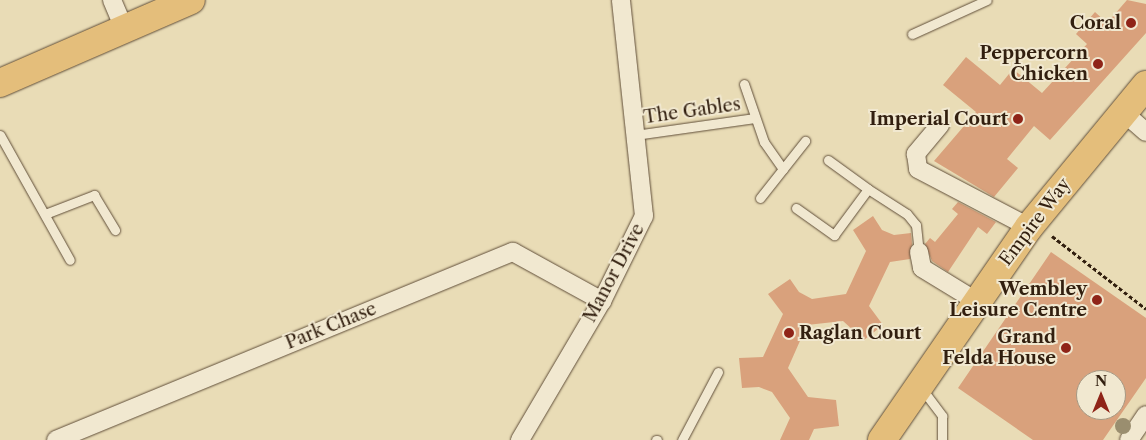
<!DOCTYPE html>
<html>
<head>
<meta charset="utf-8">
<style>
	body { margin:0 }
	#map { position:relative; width:1146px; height:440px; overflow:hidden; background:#e9dcb6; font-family:"Libre Caslon Text",serif }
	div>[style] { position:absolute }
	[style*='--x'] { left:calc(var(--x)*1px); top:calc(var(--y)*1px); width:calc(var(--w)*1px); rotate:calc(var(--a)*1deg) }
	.building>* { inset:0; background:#d9a17c }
	.path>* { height:3px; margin-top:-1.5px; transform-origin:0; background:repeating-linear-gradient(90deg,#321f0f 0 4px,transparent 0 6.5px) }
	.roads { filter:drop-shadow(0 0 1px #604e39) drop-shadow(0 0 1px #604e39) }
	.lane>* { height:9px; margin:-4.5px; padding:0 4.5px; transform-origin:4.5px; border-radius:4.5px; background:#f1e8d0 }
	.street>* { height:18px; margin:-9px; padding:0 9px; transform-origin:9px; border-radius:9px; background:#f1e8d0 }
	.primary>* { height:28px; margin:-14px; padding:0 14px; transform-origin:14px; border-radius:14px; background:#e4be7b }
	.trees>* { width:16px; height:16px; margin:-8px; border-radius:50%; background:#9a8e6f }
	.dots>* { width:14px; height:14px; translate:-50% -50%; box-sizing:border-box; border:2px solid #f1e8d0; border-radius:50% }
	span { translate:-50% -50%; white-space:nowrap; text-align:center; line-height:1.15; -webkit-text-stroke:4px #f1e8d0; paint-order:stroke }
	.poi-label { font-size:18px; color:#321f0f; font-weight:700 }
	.right { translate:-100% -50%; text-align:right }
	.left { translate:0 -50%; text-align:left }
	.street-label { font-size:18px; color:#321f0f }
	.north { position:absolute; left:1076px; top:370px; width:50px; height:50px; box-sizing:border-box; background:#f1e8d0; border:1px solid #a59883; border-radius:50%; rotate:0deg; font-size:14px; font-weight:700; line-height:20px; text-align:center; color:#321f0f }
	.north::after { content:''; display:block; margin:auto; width:18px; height:22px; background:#8f2418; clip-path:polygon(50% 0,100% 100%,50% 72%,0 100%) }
</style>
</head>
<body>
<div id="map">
	<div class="building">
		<div style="clip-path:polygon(1127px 0,1146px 4px,1146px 33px,1050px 140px,1034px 126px,1007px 159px,1018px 168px,994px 197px,934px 161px,976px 112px,943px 85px,966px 57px,1000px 85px,1013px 69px,1042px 93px,1087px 44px,1076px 34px,1095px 12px,1107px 23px)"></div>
		<div style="clip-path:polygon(958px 202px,996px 222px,987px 234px,978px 227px,948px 272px,932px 261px,925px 244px,930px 238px,935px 242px,958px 214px,952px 209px)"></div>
		<div style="clip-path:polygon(873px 216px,882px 230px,894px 235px,911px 233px,912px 244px,910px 259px,890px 262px,869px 306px,883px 325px,864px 340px,843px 321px,807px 325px,788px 368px,808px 397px,836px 400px,839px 426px,814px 429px,809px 440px,780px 440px,790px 418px,772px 392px,759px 387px,742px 388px,739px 358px,763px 357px,783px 314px,768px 294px,790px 279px,799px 292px,812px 299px,846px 294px,866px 251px,853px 230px)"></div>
		<div style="clip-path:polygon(evenodd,1051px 252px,1146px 318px,1146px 378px,1103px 440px,1033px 440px,958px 388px,1051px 252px,1086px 380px,1116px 380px,1116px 410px,1086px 410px,1086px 380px)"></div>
	</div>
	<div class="path">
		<div style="--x:1052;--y:236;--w:119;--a:37.8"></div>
	</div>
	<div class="roads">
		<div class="lane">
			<div style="--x:912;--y:34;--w:82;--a:-24.4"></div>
			<div style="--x:744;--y:84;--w:61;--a:71"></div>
			<div style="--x:764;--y:142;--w:33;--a:55"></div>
			<div style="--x:0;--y:135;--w:143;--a:60.8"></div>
			<div style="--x:635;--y:135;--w:121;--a:-8.1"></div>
			<div style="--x:828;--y:160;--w:49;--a:35.9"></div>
			<div style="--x:760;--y:198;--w:73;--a:-51.7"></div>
			<div style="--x:796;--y:208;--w:47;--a:35.4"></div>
			<div style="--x:834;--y:235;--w:57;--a:-53.5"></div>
			<div style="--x:868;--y:189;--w:46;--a:32.7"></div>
			<div style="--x:907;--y:214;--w:14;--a:51"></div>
			<div style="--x:916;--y:225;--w:27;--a:84"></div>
			<div style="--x:45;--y:214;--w:53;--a:-21.2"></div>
			<div style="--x:94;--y:195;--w:41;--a:59"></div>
			<div style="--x:922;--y:389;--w:34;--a:53"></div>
			<div style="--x:942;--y:416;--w:24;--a:90"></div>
			<div style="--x:656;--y:440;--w:1;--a:0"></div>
			<div style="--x:682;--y:440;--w:77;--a:-62.1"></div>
		</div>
		<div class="street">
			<div style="--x:112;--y:0;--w:30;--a:67"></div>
			<div style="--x:1123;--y:112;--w:30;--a:41"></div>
			<div style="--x:940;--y:125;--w:38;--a:130"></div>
			<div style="--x:916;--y:154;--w:15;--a:82"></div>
			<div style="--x:918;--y:169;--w:125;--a:27.6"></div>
			<div style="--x:919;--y:252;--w:16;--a:79"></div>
			<div style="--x:922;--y:268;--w:63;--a:31.4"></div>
			<div style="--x:56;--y:440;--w:494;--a:-22.4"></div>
			<div style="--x:513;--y:252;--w:102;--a:28.8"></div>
			<div style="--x:520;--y:440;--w:161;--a:-59.5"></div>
			<div style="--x:602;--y:301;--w:95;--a:-63.7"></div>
			<div style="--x:644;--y:216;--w:217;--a:-96.1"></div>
			<div style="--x:1129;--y:440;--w:30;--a:-56"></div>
		</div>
		<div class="primary">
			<div style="--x:0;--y:83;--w:208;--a:-23.5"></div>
			<div style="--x:882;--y:440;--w:259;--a:-55.4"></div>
			<div style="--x:1029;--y:227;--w:184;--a:-50.5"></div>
		</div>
	</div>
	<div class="trees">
		<div style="left:1123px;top:426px"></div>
	</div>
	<div class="dots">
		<div style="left:1131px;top:23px;background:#8f2418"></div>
		<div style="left:1098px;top:64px;background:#8f2418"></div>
		<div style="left:1018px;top:119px;background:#8f2418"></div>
		<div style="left:1097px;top:300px;background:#8f2418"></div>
		<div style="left:789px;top:333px;background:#8f2418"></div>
		<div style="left:1066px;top:348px;background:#8f2418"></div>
	</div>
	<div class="poi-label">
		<span class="right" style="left:1121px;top:23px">Coral</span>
		<span class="right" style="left:1088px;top:64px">Peppercorn<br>Chicken</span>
		<span class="right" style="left:1008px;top:119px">Imperial Court</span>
		<span class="right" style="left:1087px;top:300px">Wembley<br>Leisure Centre</span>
		<span class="left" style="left:799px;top:333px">Raglan Court</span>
		<span class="right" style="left:1056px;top:348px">Grand<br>Felda House</span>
	</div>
	<div class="street-label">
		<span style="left:692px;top:111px;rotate:-8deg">The Gables</span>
		<span style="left:1035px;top:222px;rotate:-53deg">Empire Way</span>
		<span style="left:614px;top:273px;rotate:-62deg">Manor Drive</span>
		<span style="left:331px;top:326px;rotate:-22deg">Park Chase</span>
	</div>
	<div class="north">N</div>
</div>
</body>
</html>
